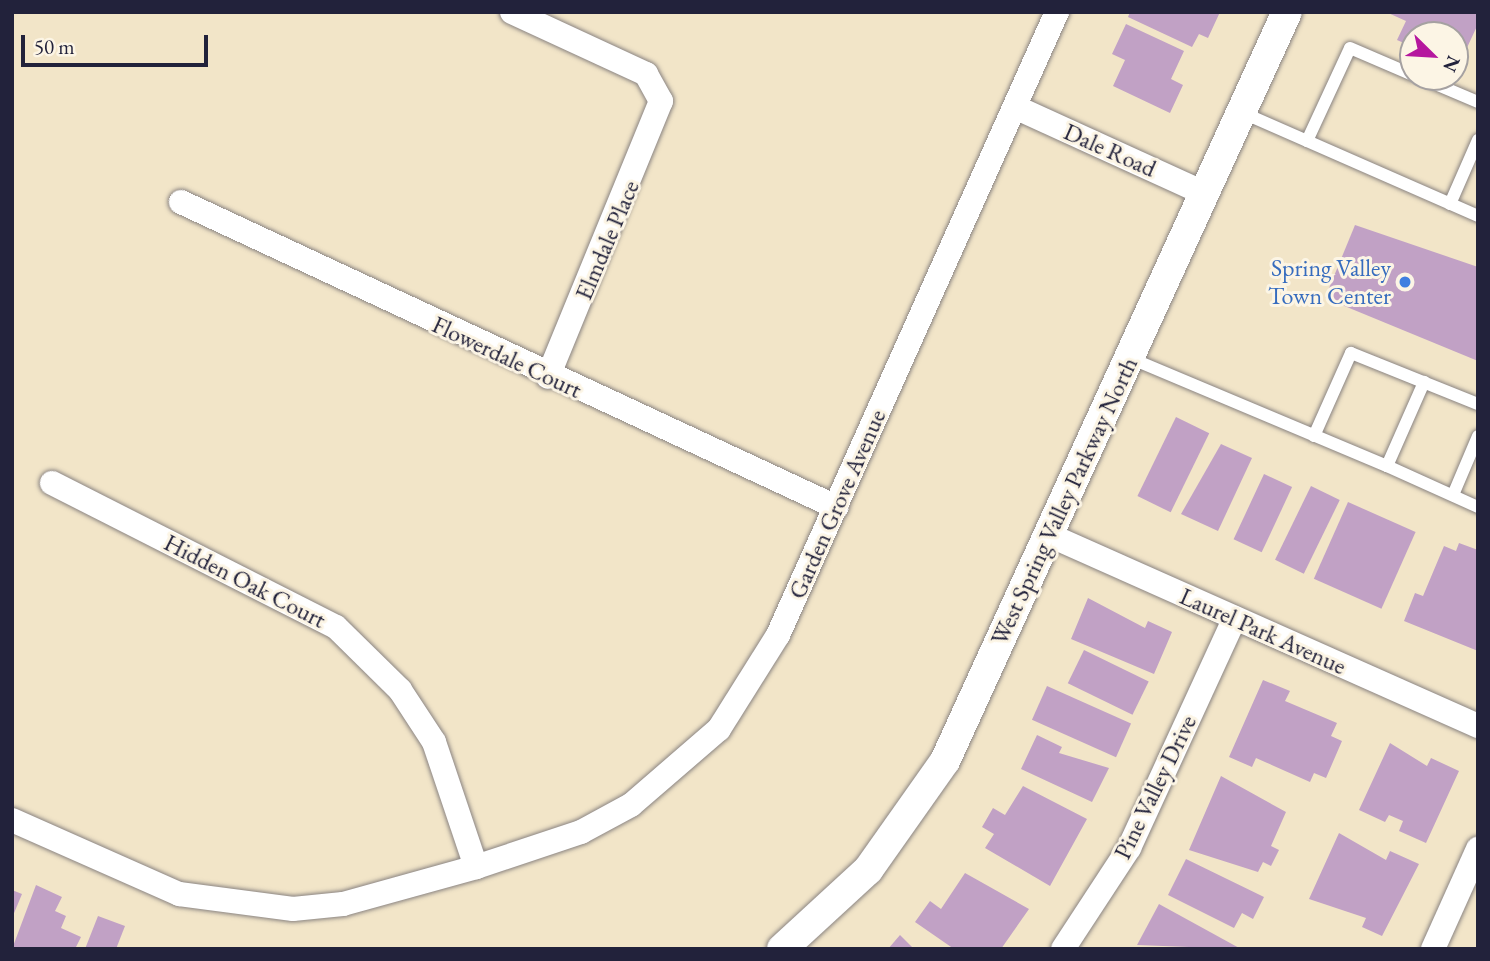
<!DOCTYPE html>
<html>
<head>
<meta charset="utf-8">
<style>
	body { margin:0 }
	#map { position:relative; width:1490px; height:961px; overflow:hidden; background:#f2e5c8; font-family:"EB Garamond",serif }
	div>[style] { position:absolute }
	[style*='--x'] { left:calc(var(--x)*1px); top:calc(var(--y)*1px); width:calc(var(--w)*1px); rotate:calc(var(--a)*1deg) }
	.building>* { inset:0; background:#c1a1c5; transform-origin:0 0 }
	.roads { filter:drop-shadow(0 0 2px #8a8482) drop-shadow(0 0 2px #8a8482) }
	.service>* { height:12px; margin:-6px; padding:0 6px; transform-origin:6px; border-radius:6px; background:#fff }
	.minor>* { height:24px; margin:-12px; padding:0 12px; transform-origin:12px; border-radius:12px; background:#fff }
	.tertiary>* { height:30px; margin:-15px; padding:0 15px; transform-origin:15px; border-radius:15px; background:#fff }
	.dots>* { width:19px; height:19px; translate:-50% -50%; box-sizing:border-box; border:4px solid #fcf5e5; border-radius:50% }
	span { translate:-50% -50%; white-space:nowrap; text-align:center; line-height:1.15; -webkit-text-stroke:6px #fcf5e5; paint-order:stroke }
	.street-label { font-size:24px; color:#22223b }
	.shop-label { font-size:24px; color:#366cbe }
	.right { translate:-100% -50%; text-align:right }
	.frame { position:absolute; inset:0; border:14px solid #22223b; pointer-events:none }
	.north { position:absolute; left:1399px; top:21px; width:70px; height:70px; box-sizing:border-box; background:#fcf5e5; border:2px solid #a5a1a1; border-radius:50%; rotate:114deg; font-size:19px; font-weight:700; line-height:28px; text-align:center; color:#22223b }
	.north::after { content:''; display:block; margin:auto; width:24px; height:32px; background:#b5179e; clip-path:polygon(50% 0,100% 100%,50% 72%,0 100%) }
	.scale { position:absolute; left:21px; top:35px; width:187px; height:32px; box-sizing:border-box; border:4px solid #22223b; border-top:0; padding-left:9px; font-size:21px; line-height:24px; white-space:nowrap; color:#22223b; -webkit-text-stroke:5px #fcf5e5; paint-order:stroke }
</style>
</head>
<body>
<div id="map">
	<div class="building">
		<div style="clip-path:polygon(1130px 12px,1220px 12px,1208px 38px,1199px 34px,1192px 47px,1128px 17px)"></div>
		<div style="clip-path:polygon(1386px 12px,1478px 12px,1478px 24px,1458px 67px,1455px 35px,1413px 35px,1413px 47px,1397px 40px,1406px 21px)"></div>
		<div style="clip-path:polygon(1126px 24px,1184px 51px,1171px 79px,1183px 85px,1170px 113px,1113px 86px,1125px 60px,1112px 54px)"></div>
		<div style="clip-path:polygon(1355px 225px,1478px 267px,1478px 361px,1325px 298px)"></div>
		<div style="left:1176px;top:417px;width:37px;height:88px;rotate:26deg"></div>
		<div style="clip-path:polygon(1221px 444px,1252px 458px,1218px 531px,1181px 514px)"></div>
		<div style="left:1264px;top:474px;width:31px;height:72px;rotate:25deg"></div>
		<div style="left:1311px;top:486px;width:32px;height:82px;rotate:26deg"></div>
		<div style="left:1348px;top:502px;width:74px;height:84px;rotate:24deg"></div>
		<div style="clip-path:polygon(1459px 543px,1478px 550px,1478px 651px,1404px 621px,1415px 593px,1423px 596px,1444px 546px,1456px 551px)"></div>
		<div style="clip-path:polygon(1088px 598px,1145px 628px,1148px 621px,1172px 632px,1154px 674px,1071px 639px)"></div>
		<div style="left:1084px;top:650px;width:72px;height:37px;rotate:26deg"></div>
		<div style="clip-path:polygon(1263px 680px,1290px 691px,1285px 701px,1337px 723px,1331px 736px,1342px 741px,1326px 778px,1314px 773px,1310px 782px,1256px 758px,1252px 767px,1229px 757px)"></div>
		<div style="left:1047px;top:686px;width:92px;height:37px;rotate:24deg"></div>
		<div style="clip-path:polygon(1037px 735px,1062px 747px,1059px 753px,1109px 768px,1092px 802px,1021px 769px)"></div>
		<div style="clip-path:polygon(1390px 743px,1427px 766px,1431px 758px,1459px 771px,1426px 843px,1399px 831px,1403px 821px,1389px 815px,1385px 822px,1359px 810px)"></div>
		<div style="clip-path:polygon(1221px 776px,1286px 812px,1271px 846px,1279px 850px,1271px 866px,1263px 862px,1258px 872px,1189px 850px)"></div>
		<div style="clip-path:polygon(1023px 786px,1087px 819px,1050px 886px,985px 848px,994px 834px,982px 827px,993px 808px,1005px 815px)"></div>
		<div style="clip-path:polygon(1339px 833px,1386px 860px,1390px 851px,1419px 864px,1382px 936px,1362px 927px,1366px 918px,1309px 899px)"></div>
		<div style="clip-path:polygon(1186px 859px,1264px 897px,1253px 919px,1242px 913px,1234px 928px,1168px 895px)"></div>
		<div style="clip-path:polygon(965px 873px,1029px 909px,1001px 949px,954px 949px,915px 922px,930px 901px,941px 909px)"></div>
		<div style="clip-path:polygon(36px 885px,62px 897px,55px 911px,66px 916px,61px 928px,81px 937px,75px 949px,12px 949px)"></div>
		<div style="clip-path:polygon(12px 890px,22px 894px,12px 918px)"></div>
		<div style="clip-path:polygon(1159px 904px,1241px 949px,1137px 945px)"></div>
		<div style="clip-path:polygon(98px 916px,125px 926px,116px 949px,85px 949px)"></div>
		<div style="clip-path:polygon(900px 935px,914px 949px,888px 949px)"></div>
	</div>
	<div class="roads">
		<div class="service">
			<div style="--x:1419;--y:77;--w:64;--a:23"></div>
			<div style="--x:1241;--y:112;--w:259;--a:23.7"></div>
			<div style="--x:1307;--y:141;--w:102;--a:-65.2"></div>
			<div style="--x:1350;--y:48;--w:69;--a:23.2"></div>
			<div style="--x:1450;--y:204;--w:70;--a:-66.4"></div>
			<div style="--x:1130;--y:358;--w:279;--a:22.8"></div>
			<div style="--x:1387;--y:466;--w:92;--a:-66.2"></div>
			<div style="--x:1314;--y:436;--w:91;--a:-66"></div>
			<div style="--x:1351;--y:353;--w:137;--a:21.9"></div>
			<div style="--x:1387;--y:466;--w:100;--a:24.3"></div>
			<div style="--x:1453;--y:495;--w:64;--a:-67"></div>
		</div>
		<div class="minor">
			<div style="--x:512;--y:12;--w:148;--a:24.8"></div>
			<div style="--x:646;--y:74;--w:31;--a:61"></div>
			<div style="--x:661;--y:101;--w:298;--a:112.3"></div>
			<div style="--x:1015;--y:107;--w:208;--a:24.5"></div>
			<div style="--x:181;--y:202;--w:723;--a:24.97"></div>
			<div style="--x:52;--y:483;--w:318;--a:26.9"></div>
			<div style="--x:336;--y:627;--w:90;--a:44.5"></div>
			<div style="--x:400;--y:690;--w:62;--a:56.8"></div>
			<div style="--x:434;--y:742;--w:132;--a:71.4"></div>
			<div style="--x:1049;--y:535;--w:470;--a:24"></div>
			<div style="--x:12;--y:820;--w:183;--a:23.9"></div>
			<div style="--x:179;--y:894;--w:115;--a:7.5"></div>
			<div style="--x:293;--y:909;--w:50;--a:-5.7"></div>
			<div style="--x:343;--y:904;--w:138;--a:-15.5"></div>
			<div style="--x:476;--y:867;--w:111;--a:-18.4"></div>
			<div style="--x:581;--y:832;--w:57;--a:-28.4"></div>
			<div style="--x:631;--y:805;--w:116;--a:-40.8"></div>
			<div style="--x:719;--y:729;--w:111;--a:-57.9"></div>
			<div style="--x:778;--y:635;--w:683;--a:-65.88"></div>
			<div style="--x:1063;--y:949;--w:121;--a:-56.8"></div>
			<div style="--x:1129;--y:848;--w:253;--a:-65.3"></div>
			<div style="--x:1433;--y:949;--w:110;--a:-65.8"></div>
		</div>
		<div class="tertiary">
			<div style="--x:782;--y:949;--w:117;--a:-42.6"></div>
			<div style="--x:868;--y:870;--w:133;--a:-54.8"></div>
			<div style="--x:945;--y:761;--w:823;--a:-65.46"></div>
		</div>
	</div>
	<div class="dots">
		<div style="left:1405px;top:282px;background:#3f7fe0"></div>
	</div>
	<div class="street-label">
		<span style="left:1110px;top:150px;rotate:24deg">Dale Road</span>
		<span style="left:607px;top:240px;rotate:-67deg">Elmdale Place</span>
		<span style="left:507px;top:357px;rotate:25deg">Flowerdale Court</span>
		<span style="left:1064px;top:501px;rotate:-65deg">West Spring Valley Parkway North</span>
		<span style="left:837px;top:504px;rotate:-66deg">Garden Grove Avenue</span>
		<span style="left:245px;top:581px;rotate:27deg">Hidden Oak Court</span>
		<span style="left:1263px;top:631px;rotate:24deg">Laurel Park Avenue</span>
		<span style="left:1155px;top:787px;rotate:-64deg">Pine Valley Drive</span>
	</div>
	<div class="shop-label">
		<span class="right" style="left:1391px;top:282px">Spring Valley<br>Town Center</span>
	</div>
	<div class="frame"></div>
	<div class="north">N</div>
	<div class="scale">50 m</div>
</div>
</body>
</html>
